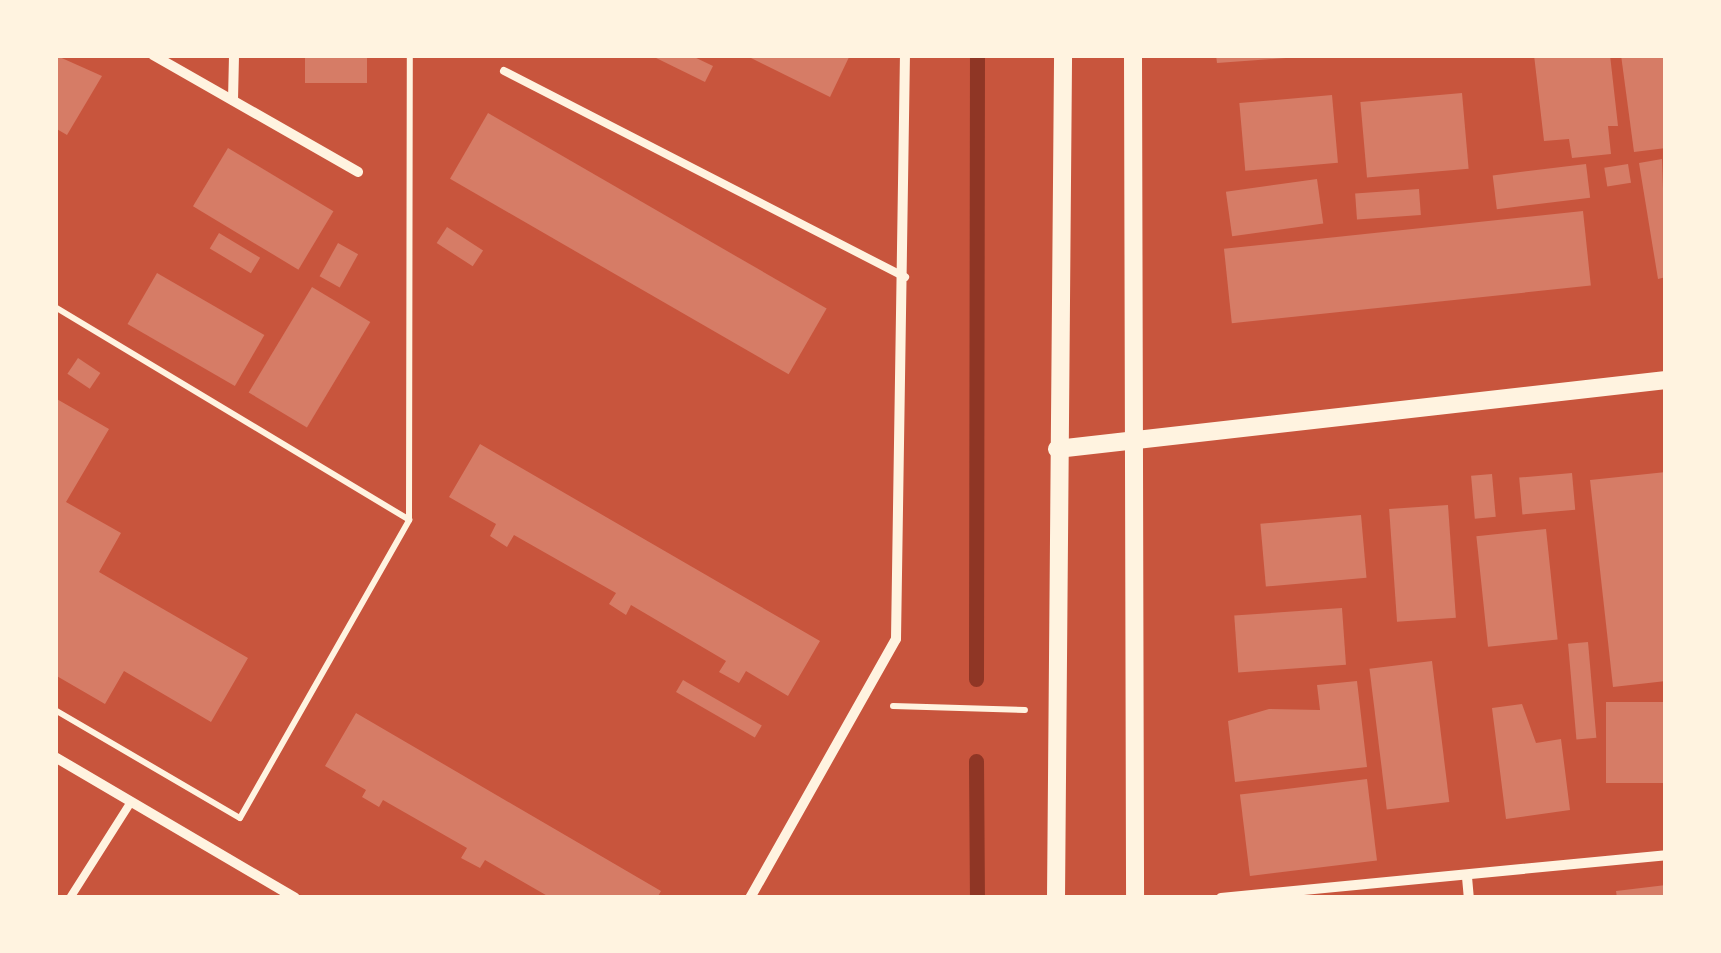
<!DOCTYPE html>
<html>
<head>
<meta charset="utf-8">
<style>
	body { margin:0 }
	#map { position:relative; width:1721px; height:953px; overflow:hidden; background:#c8553d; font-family:Jost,sans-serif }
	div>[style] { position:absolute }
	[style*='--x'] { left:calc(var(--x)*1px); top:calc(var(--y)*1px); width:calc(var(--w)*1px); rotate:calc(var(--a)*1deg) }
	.stream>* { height:15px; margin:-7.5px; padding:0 7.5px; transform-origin:7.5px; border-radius:7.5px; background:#8f3625 }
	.building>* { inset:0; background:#d67c66; transform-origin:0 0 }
	.path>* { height:6px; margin:-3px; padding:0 3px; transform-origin:3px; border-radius:3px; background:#fff3e0 }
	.service>* { height:8px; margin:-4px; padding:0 4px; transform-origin:4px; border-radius:4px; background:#fff3e0 }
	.minor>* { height:10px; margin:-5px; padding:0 5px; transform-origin:5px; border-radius:5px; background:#fff3e0 }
	.tertiary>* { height:18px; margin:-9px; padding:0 9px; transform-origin:9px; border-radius:9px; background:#fff3e0 }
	span { translate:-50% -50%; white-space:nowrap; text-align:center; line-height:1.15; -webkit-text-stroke:10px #fff3e0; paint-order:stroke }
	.frame { position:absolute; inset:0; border:58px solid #fff3e0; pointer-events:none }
</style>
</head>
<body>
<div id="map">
	<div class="stream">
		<div style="--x:976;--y:679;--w:624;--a:-89.91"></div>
		<div style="--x:976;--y:761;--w:137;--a:89.6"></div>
	</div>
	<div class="building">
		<div style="clip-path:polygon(55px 55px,102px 76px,67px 135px,55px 128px)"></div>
		<div style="left:305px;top:55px;width:62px;height:28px"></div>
		<div style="clip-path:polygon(650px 55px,690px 55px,713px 66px,705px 82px)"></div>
		<div style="clip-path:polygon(745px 55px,850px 55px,830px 97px)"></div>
		<div style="clip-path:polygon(1216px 55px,1285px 55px,1286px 58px,1217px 63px)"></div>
		<div style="clip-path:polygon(1534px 55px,1610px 55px,1618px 126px,1608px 126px,1611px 154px,1572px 158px,1569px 139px,1544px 141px)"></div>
		<div style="clip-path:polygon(1621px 55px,1666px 56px,1666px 148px,1634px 152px)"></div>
		<div style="left:1462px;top:93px;width:76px;height:102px;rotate:85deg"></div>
		<div style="left:1332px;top:95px;width:68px;height:93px;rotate:85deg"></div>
		<div style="left:488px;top:113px;width:391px;height:76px;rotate:30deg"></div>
		<div style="left:228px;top:148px;width:123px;height:68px;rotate:31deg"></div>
		<div style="clip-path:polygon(1662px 159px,1666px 277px,1658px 279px,1639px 163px)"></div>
		<div style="left:1586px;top:164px;width:34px;height:94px;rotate:83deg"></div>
		<div style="left:1628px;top:164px;width:19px;height:24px;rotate:81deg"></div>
		<div style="left:1317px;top:179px;width:45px;height:92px;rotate:82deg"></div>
		<div style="left:1419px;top:189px;width:26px;height:64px;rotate:86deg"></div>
		<div style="left:1583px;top:211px;width:75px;height:361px;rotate:84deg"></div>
		<div style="left:447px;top:227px;width:43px;height:19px;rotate:33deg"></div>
		<div style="left:219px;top:233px;width:48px;height:18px;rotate:31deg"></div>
		<div style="left:338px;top:243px;width:23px;height:38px;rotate:29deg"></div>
		<div style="left:157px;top:273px;width:124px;height:59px;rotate:30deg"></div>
		<div style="left:312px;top:287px;width:68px;height:123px;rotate:31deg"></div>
		<div style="left:78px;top:358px;width:27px;height:19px;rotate:34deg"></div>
		<div style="clip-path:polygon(55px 398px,109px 429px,66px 502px,121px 533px,99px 572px,248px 658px,211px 722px,124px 671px,105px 704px,55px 675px)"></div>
		<div style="clip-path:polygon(480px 444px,820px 641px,788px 696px,746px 671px,739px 683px,719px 672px,726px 661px,631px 605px,626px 615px,609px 604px,616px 593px,514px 535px,507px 547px,490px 536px,496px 524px,449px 497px)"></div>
		<div style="clip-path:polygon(1666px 472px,1666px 681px,1613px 687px,1590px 480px)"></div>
		<div style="left:1572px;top:473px;width:37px;height:53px;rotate:85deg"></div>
		<div style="left:1492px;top:474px;width:43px;height:21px;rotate:85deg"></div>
		<div style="left:1448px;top:505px;width:113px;height:59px;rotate:86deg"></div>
		<div style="left:1361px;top:515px;width:63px;height:101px;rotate:85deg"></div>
		<div style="left:1546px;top:529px;width:111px;height:70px;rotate:84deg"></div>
		<div style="left:1342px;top:608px;width:57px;height:108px;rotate:86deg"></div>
		<div style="left:1588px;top:642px;width:96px;height:20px;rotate:85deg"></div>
		<div style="left:1432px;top:661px;width:142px;height:63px;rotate:83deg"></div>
		<div style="left:683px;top:680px;width:91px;height:14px;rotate:30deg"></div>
		<div style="clip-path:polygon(1357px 681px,1367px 767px,1235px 782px,1228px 721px,1269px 709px,1320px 710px,1317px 685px)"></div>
		<div style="left:1666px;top:702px;width:81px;height:60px;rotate:90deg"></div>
		<div style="clip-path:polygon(1522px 704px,1536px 743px,1561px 739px,1570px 810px,1506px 819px,1492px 708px)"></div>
		<div style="clip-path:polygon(356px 713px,661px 891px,657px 898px,551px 898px,485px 860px,480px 868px,461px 858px,467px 848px,383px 800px,379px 807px,362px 797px,366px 790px,325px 766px)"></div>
		<div style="left:1367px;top:779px;width:82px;height:128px;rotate:83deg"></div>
		<div style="clip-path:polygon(1666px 885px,1666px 898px,1617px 898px,1616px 891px)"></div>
	</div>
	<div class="path">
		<div style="--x:55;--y:307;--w:412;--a:31"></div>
		<div style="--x:893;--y:706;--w:132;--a:1.7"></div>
		<div style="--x:55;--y:710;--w:214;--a:30.3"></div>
		<div style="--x:240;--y:818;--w:343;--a:-60.4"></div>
		<div style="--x:409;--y:520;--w:465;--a:-89.9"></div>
	</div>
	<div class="service">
		<div style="--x:504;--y:71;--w:451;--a:27.2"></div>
		<div style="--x:70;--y:898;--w:114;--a:-57.6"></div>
	</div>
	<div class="minor">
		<div style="--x:153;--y:55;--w:236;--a:29.7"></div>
		<div style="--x:233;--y:100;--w:45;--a:-88.7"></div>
		<div style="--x:55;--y:757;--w:278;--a:30.4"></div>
		<div style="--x:1467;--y:877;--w:21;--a:85"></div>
		<div style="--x:750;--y:898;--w:297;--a:-60.6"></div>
		<div style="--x:896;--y:639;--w:584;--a:-89.12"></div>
		<div style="--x:1221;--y:898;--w:447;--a:-5.5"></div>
	</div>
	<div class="tertiary">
		<div style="--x:1133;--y:55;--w:843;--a:89.86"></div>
		<div style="--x:1057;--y:449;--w:613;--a:-6.46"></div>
		<div style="--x:1056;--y:898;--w:843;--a:-89.52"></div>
	</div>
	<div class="frame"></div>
</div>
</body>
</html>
